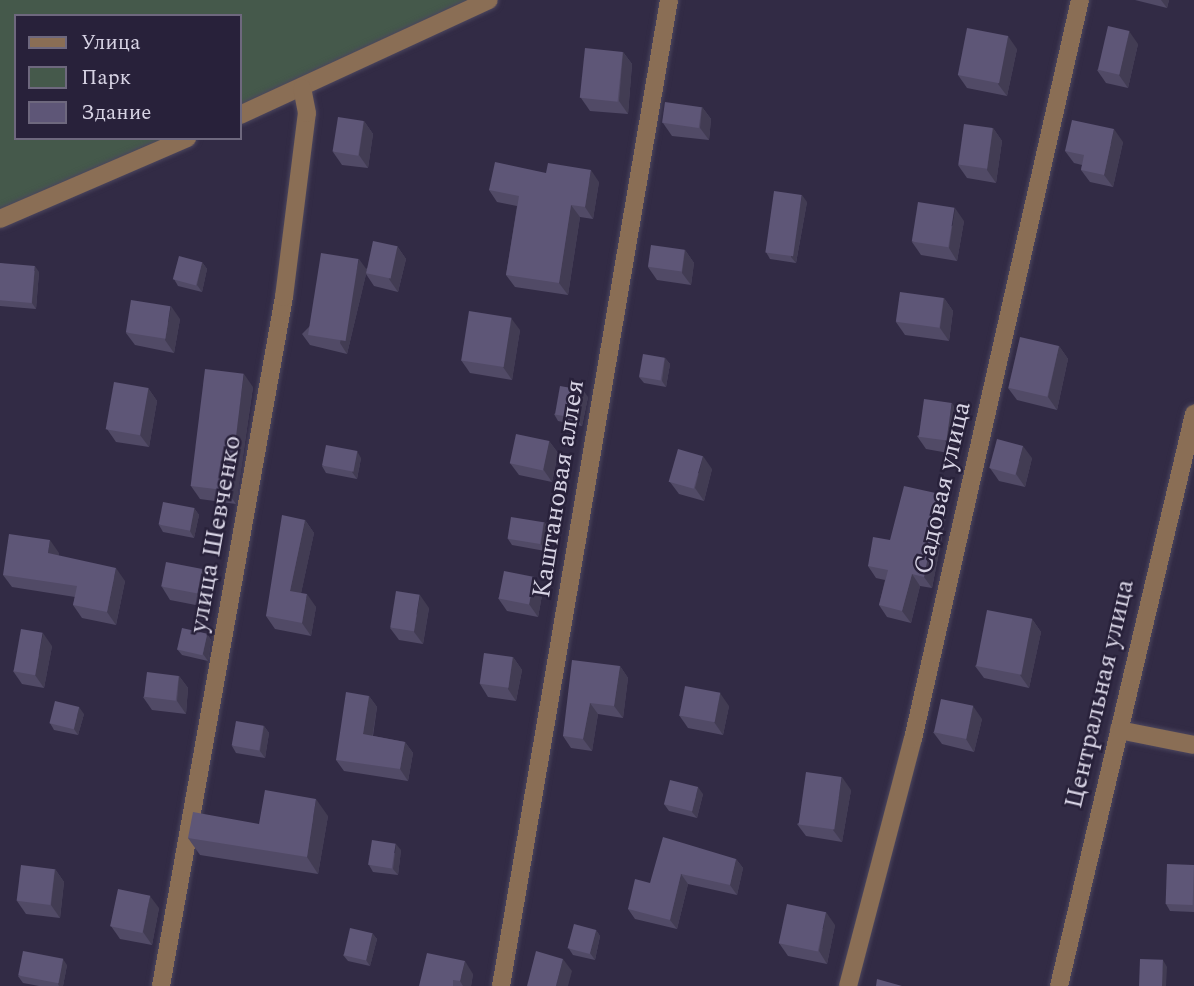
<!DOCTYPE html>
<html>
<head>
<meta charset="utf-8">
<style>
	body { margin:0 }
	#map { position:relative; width:1194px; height:986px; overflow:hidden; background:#322b45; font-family:Spectral,serif }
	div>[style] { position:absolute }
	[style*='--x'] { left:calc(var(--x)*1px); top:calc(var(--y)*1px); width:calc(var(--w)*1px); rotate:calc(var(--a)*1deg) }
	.green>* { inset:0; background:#45594b }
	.roads { filter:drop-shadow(0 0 2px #4c465e) drop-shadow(0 0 2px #4c465e) }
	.minor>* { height:18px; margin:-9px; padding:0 9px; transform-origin:9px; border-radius:9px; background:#8a6e55 }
	.wall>* { inset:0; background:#514a66 }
	.shaded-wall>* { inset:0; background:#423c53 }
	.building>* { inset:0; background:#5e5677; transform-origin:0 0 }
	span { translate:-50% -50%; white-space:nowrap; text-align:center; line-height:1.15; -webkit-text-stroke:5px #28213a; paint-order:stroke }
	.street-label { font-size:26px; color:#d7d3e4 }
	.legend { position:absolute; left:14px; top:14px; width:228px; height:126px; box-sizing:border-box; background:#28213a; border:2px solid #6e687e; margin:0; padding:9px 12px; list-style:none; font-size:21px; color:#d7d3e4 }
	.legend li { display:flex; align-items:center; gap:14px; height:35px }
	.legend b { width:35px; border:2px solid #6e687e }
</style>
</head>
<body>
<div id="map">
	<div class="green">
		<div style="clip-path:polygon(0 0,475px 0,240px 107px,240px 16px,16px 16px,16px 138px,168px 138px,0 210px)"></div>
	</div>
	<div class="roads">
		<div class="minor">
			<div style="--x:240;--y:115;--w:274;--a:-24.8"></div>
			<div style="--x:0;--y:219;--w:204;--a:-23.4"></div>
			<div style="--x:1119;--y:730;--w:76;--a:11.3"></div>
			<div style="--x:161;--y:986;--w:700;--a:-79.88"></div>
			<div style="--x:284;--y:297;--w:185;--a:-82.9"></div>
			<div style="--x:307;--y:113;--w:25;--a:-101"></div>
			<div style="--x:501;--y:986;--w:1000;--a:-80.33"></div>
			<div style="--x:848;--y:986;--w:255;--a:-75.3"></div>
			<div style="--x:913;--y:739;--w:758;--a:-77.27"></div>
			<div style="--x:1059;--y:986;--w:588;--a:-76.72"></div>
		</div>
	</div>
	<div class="wall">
		<div style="clip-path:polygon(1135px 0,1169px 0,1167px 8px)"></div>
		<div style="clip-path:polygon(1138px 44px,1128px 88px,1106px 83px,1097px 70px)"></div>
		<div style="clip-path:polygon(1017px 49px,1007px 96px,967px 88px,958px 75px)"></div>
		<div style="clip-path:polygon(623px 52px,632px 64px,628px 114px,590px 111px,581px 98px)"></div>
		<div style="clip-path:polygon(702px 107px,711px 119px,709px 140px,672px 136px,663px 123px)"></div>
		<div style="clip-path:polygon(364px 121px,373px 134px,368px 168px,342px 165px,333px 152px)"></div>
		<div style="clip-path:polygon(993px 128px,1002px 141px,996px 183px,967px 178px,958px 165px)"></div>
		<div style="clip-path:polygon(1123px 142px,1113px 187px,1090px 182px,1081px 170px,1082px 165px,1074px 163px,1065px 151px)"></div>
		<div style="clip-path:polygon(546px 173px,599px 182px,593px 219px,580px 217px,568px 295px,515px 287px,506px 275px,517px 206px,497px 202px,489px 190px)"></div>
		<div style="clip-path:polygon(807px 202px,796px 263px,770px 259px,766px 252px)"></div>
		<div style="clip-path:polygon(964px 221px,957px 261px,921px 255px,912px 242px)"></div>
		<div style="clip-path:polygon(397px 246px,406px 259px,398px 292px,374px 286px,366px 274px,347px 354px,310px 345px,302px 334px,366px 269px)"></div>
		<div style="clip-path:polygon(685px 250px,694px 263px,691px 285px,657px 280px,648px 267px)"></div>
		<div style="clip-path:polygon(202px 262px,207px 269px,202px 292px,178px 286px,174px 279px)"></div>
		<div style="clip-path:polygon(0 263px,39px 272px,36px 309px,0 306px)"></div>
		<div style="clip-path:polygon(944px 298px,953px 311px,949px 341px,905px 335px,896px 322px)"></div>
		<div style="clip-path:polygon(180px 319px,174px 353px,135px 345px,126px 333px)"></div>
		<div style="clip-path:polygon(520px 330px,512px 380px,470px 373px,461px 360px)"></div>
		<div style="clip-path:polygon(1059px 346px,1068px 359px,1057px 410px,1017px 400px,1008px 388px)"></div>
		<div style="clip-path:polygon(665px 358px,670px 364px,666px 387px,644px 383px,639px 377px)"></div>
		<div style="clip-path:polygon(253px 387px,236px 504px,200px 499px,191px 486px)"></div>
		<div style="clip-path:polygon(148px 388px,157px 401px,149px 447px,116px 442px,107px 429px)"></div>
		<div style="clip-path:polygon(588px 397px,582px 426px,558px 421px,554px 414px)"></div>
		<div style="clip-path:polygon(960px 416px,954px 454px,926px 449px,917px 436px)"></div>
		<div style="clip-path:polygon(549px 441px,558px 453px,552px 482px,519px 475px,510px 463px)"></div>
		<div style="clip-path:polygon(361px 458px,357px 479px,326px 473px,322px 466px)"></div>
		<div style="clip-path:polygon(1032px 458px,1025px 487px,999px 481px,990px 468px)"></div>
		<div style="clip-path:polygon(712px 469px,704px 501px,679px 494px,670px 482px)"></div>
		<div style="clip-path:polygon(948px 506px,932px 588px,920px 586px,911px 623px,887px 617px,879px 605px,885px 580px,876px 578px,868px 566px,890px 540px)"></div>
		<div style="clip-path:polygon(194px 508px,199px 515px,194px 538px,163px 532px,159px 525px)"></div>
		<div style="clip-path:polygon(305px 520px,314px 533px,301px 593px,316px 607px,311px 636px,275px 629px,266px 616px)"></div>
		<div style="clip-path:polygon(544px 522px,549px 528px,545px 551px,512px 545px,508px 539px)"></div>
		<div style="clip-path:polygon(59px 553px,58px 556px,125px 581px,116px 625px,82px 618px,73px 605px,75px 597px,12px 587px,3px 575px)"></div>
		<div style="clip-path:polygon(202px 569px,211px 582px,206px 607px,170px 600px,162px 587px)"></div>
		<div style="clip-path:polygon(534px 577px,543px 590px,538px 617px,507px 611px,498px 598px)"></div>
		<div style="clip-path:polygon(429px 608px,423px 644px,399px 640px,390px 628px)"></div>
		<div style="clip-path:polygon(1032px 619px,1041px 632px,1029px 688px,984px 678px,975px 666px)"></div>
		<div style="clip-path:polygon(207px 634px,211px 640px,208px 661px,182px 655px,177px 649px)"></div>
		<div style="clip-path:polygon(52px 646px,44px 688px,22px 684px,13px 671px)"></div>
		<div style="clip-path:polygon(513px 657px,522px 670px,516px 701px,488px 697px,480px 684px)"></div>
		<div style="clip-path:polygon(620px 666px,628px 678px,623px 718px,598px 714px,592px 751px,571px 748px,563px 736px)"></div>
		<div style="clip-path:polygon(179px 676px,188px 688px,186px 714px,152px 710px,143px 697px)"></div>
		<div style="clip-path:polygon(369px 696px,377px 707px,373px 736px,405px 742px,413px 753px,408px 781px,344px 771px,336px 760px)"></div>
		<div style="clip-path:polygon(729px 706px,723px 735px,688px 728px,679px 715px)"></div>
		<div style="clip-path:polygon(84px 714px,78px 735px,54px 730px,50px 723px)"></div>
		<div style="clip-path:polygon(982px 719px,974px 752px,942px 744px,933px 732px)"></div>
		<div style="clip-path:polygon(264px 726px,269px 733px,265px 758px,236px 753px,232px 746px)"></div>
		<div style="clip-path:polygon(851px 790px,842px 842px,806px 836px,797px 824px)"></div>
		<div style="clip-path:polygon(703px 794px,697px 818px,669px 811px,664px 804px)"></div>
		<div style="clip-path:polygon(328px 816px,318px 874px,200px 855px,188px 838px,259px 824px)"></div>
		<div style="clip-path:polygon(401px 850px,398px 875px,373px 872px,369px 865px)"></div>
		<div style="clip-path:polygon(736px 859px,743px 868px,737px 895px,688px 884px,677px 929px,635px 919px,628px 909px,650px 883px)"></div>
		<div style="clip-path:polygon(1194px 865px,1194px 912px,1170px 911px,1166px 904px)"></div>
		<div style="clip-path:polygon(55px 869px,64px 882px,60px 918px,26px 914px,17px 901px)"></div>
		<div style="clip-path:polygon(159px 908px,152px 945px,120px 939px,111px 926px)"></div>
		<div style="clip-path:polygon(835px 925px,827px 964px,788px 956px,779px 943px)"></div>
		<div style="clip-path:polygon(596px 930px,600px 936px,595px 960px,573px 955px,569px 949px)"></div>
		<div style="clip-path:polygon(372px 933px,377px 939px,370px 966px,348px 961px,343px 955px)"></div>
		<div style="clip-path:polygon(67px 965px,63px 986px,39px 986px,23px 983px,18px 976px)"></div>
		<div style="clip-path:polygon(473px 974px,471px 986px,419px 986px)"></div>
	</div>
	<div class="shaded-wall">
		<div style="clip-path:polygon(1161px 0,1169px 0,1167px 8px)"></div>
		<div style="clip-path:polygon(1129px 31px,1138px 44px,1128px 88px,1119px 75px)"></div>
		<div style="clip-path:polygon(1008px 36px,1017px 49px,1007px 96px,998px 84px)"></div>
		<div style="clip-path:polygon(623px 52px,632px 64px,628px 114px,619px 101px)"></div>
		<div style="clip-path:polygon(702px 107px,711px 119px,709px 140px,700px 128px)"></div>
		<div style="clip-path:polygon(364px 121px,373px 134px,368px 168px,359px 155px)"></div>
		<div style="clip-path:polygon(993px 128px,1002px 141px,996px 183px,987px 170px)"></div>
		<div style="clip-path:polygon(1114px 129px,1123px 142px,1113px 187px,1104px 175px)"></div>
		<div style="clip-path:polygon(591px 170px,599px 182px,593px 219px,585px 207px)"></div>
		<div style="clip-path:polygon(802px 195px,807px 202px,796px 263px,791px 257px)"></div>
		<div style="clip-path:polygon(571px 205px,580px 217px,568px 295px,559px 283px)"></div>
		<div style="clip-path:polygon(955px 208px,964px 221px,957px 261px,949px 248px)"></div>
		<div style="clip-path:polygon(397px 246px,406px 259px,398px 292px,389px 279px)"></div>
		<div style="clip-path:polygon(685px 250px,694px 263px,691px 285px,682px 273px)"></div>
		<div style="clip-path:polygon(359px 259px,367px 270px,347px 354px,340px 343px)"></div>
		<div style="clip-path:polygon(202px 262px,207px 269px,202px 292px,197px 285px)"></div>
		<div style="clip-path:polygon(35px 266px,39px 272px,36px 309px,32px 303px)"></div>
		<div style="clip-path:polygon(944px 298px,953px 311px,949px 341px,940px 328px)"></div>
		<div style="clip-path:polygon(171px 306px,180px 319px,174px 353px,165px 340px)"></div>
		<div style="clip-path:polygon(511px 318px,520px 330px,512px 380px,503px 367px)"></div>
		<div style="clip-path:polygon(1059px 346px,1068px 359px,1057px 410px,1048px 397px)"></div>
		<div style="clip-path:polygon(665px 358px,670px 364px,666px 387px,662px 381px)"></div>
		<div style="clip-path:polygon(244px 374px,253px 387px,236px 504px,227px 491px)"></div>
		<div style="clip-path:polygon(148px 388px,157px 401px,149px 447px,140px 435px)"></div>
		<div style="clip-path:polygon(583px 390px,588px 397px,582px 426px,577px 419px)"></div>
		<div style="clip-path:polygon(952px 403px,960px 416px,954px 454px,945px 441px)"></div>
		<div style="clip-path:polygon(549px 441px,558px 453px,552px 482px,543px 469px)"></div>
		<div style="clip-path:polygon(1023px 446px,1032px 458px,1025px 487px,1016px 474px)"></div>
		<div style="clip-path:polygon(357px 451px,361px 458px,357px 479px,352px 472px)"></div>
		<div style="clip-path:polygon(703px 456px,712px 469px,704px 501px,695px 488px)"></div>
		<div style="clip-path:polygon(940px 494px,948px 506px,932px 588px,924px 577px)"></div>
		<div style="clip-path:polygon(194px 508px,199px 515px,194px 538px,190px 531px)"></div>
		<div style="clip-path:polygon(305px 520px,314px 533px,299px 603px,290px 591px)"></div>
		<div style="clip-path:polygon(544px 522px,549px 528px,545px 551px,541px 544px)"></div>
		<div style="clip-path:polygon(50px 540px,59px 553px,57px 566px,48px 553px)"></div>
		<div style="clip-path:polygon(116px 568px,125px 581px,116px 625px,107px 612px)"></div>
		<div style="clip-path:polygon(202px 569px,211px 582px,206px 607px,197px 594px)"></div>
		<div style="clip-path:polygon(912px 574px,920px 586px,911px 623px,902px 611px)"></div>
		<div style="clip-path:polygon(534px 577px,543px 590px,538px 617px,529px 604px)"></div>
		<div style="clip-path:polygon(307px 594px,316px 607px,311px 636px,302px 623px)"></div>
		<div style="clip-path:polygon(420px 595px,429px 608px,423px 644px,414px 632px)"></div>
		<div style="clip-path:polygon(1032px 619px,1041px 632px,1029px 688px,1020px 675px)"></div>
		<div style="clip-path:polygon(43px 633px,52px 646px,44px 688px,35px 675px)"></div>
		<div style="clip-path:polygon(207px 634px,211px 640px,208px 661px,203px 654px)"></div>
		<div style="clip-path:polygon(513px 657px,522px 670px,516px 701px,508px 689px)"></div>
		<div style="clip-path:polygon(620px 666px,628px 678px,623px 718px,614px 706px)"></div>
		<div style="clip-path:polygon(179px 676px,188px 688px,186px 714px,177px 701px)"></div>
		<div style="clip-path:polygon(720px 693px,729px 706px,723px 735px,714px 722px)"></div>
		<div style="clip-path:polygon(369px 696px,377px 707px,371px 745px,363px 734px)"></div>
		<div style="clip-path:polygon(590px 703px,598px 714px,592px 751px,583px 739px)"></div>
		<div style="clip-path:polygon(973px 706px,982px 719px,974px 752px,966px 739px)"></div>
		<div style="clip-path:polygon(79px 707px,84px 714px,78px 735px,74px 729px)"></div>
		<div style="clip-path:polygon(264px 726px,269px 733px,265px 758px,260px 751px)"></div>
		<div style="clip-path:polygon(405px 742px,413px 753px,408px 781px,400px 769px)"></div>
		<div style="clip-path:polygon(842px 777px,851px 790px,842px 842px,833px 830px)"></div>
		<div style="clip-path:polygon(698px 787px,703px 794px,697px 818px,692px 812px)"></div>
		<div style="clip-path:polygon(316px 799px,328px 816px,318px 874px,307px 857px)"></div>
		<div style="clip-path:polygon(396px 844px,401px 850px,398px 875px,393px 869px)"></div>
		<div style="clip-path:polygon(736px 859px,743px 868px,737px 895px,730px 885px)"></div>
		<div style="clip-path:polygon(55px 869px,64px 882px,60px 918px,51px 905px)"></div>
		<div style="clip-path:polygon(681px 874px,688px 884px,677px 929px,670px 920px)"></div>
		<div style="clip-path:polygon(150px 896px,159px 908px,152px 945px,143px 932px)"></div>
		<div style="clip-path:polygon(826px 912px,835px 925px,827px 964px,819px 951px)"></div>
		<div style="clip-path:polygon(596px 930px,600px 936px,595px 960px,590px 953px)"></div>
		<div style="clip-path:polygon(372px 933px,377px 939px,370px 966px,366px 960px)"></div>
		<div style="clip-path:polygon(63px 959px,67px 965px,63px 986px,59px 986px,58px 984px)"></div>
		<div style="clip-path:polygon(563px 959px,572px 971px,568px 986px,556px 986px)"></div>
		<div style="clip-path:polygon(1163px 960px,1167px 967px,1166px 986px,1161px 986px)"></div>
		<div style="clip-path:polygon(465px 961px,473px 974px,471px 986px,463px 986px,460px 981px)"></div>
	</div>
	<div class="building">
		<div style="left:1108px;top:26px;width:22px;height:45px;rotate:13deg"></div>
		<div style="left:967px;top:28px;width:42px;height:48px;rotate:11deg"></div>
		<div style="left:585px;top:48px;width:38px;height:50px;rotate:6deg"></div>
		<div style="left:665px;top:102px;width:37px;height:21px;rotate:8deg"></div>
		<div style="left:338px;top:117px;width:26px;height:35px;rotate:9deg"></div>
		<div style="clip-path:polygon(1072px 120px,1114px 129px,1104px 175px,1081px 170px,1084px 155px,1065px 151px)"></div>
		<div style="left:964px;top:124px;width:29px;height:41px;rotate:8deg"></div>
		<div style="clip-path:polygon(495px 162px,546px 173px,548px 163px,591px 170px,585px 207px,571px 205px,559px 283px,506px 275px,519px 196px,489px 190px)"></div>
		<div style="left:774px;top:191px;width:28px;height:62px;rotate:8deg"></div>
		<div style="left:918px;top:202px;width:37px;height:40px;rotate:9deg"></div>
		<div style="left:373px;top:241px;width:25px;height:33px;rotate:12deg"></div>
		<div style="left:651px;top:245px;width:34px;height:22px;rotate:8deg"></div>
		<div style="left:321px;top:253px;width:38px;height:83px;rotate:9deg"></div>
		<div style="left:179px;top:256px;width:24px;height:24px;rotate:15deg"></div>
		<div style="left:0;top:263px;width:35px;height:37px;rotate:5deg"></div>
		<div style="left:900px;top:292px;width:44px;height:30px;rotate:8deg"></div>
		<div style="left:131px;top:300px;width:40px;height:33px;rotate:9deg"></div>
		<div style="left:469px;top:311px;width:43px;height:50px;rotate:9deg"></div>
		<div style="left:1020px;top:337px;width:40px;height:52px;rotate:13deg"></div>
		<div style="left:643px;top:354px;width:22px;height:23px;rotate:10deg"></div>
		<div style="left:205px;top:369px;width:39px;height:118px;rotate:7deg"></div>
		<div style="left:114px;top:382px;width:35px;height:48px;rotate:10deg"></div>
		<div style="left:560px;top:386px;width:23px;height:29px;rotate:10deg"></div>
		<div style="left:924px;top:399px;width:28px;height:38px;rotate:8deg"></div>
		<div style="left:516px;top:434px;width:34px;height:30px;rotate:12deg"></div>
		<div style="left:997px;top:439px;width:27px;height:30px;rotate:15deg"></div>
		<div style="left:326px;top:445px;width:32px;height:21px;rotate:11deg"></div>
		<div style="left:678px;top:449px;width:26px;height:34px;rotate:16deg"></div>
		<div style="clip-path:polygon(904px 486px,940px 494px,924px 577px,912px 574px,902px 611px,879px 605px,888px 570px,868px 566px,873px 537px,890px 540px)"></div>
		<div style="left:163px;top:502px;width:32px;height:23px;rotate:11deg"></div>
		<div style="clip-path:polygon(282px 515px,305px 520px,290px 591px,307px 594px,302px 623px,266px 616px)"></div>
		<div style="left:511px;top:517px;width:33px;height:22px;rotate:9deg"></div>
		<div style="clip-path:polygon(9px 534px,50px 540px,48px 553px,116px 568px,107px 612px,73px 605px,77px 586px,3px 575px)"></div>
		<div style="left:166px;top:562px;width:37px;height:25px;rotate:11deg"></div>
		<div style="left:504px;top:571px;width:31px;height:28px;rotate:11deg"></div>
		<div style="left:396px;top:591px;width:24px;height:37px;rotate:9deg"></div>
		<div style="left:987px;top:610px;width:46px;height:57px;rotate:11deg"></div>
		<div style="left:182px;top:628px;width:26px;height:22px;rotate:13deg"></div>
		<div style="left:21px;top:629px;width:22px;height:43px;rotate:10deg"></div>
		<div style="left:484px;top:653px;width:29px;height:31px;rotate:8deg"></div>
		<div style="clip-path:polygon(572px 660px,620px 666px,614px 706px,590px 703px,583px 739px,563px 736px)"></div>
		<div style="left:147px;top:672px;width:32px;height:25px;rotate:7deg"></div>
		<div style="left:685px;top:686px;width:36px;height:30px;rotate:11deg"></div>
		<div style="clip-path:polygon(346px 692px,369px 696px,363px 734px,405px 742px,400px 769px,336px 760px)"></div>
		<div style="left:941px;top:699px;width:33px;height:34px;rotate:12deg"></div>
		<div style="left:55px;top:701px;width:25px;height:23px;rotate:14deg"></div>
		<div style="left:236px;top:721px;width:28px;height:25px;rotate:10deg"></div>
		<div style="left:806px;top:772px;width:36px;height:53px;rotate:8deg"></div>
		<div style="left:670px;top:780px;width:29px;height:25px;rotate:14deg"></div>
		<div style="clip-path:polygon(265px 790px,316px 799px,307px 857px,188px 838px,193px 812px,259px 824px)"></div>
		<div style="clip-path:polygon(663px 837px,736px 859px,730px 885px,681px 874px,670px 920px,628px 909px,635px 879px,650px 883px)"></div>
		<div style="left:372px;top:840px;width:24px;height:25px;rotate:9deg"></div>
		<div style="left:1167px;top:864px;width:27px;height:40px;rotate:2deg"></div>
		<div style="left:21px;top:865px;width:34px;height:36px;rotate:7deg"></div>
		<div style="left:118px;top:889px;width:33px;height:38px;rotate:12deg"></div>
		<div style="left:787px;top:904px;width:40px;height:40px;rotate:12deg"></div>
		<div style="left:574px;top:924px;width:23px;height:25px;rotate:15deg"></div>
		<div style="left:350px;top:928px;width:23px;height:28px;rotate:13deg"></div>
		<div style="left:23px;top:951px;width:41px;height:25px;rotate:11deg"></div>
		<div style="clip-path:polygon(536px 951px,563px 959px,556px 986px,527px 986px)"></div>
		<div style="clip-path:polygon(427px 953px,465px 961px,460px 981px,453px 980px,453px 986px,419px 986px)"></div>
		<div style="left:1140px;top:959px;width:23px;height:27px;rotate:2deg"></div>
		<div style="clip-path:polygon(877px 979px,902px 986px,876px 986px)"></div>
	</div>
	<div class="street-label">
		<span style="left:943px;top:488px;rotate:-77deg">Садовая улица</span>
		<span style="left:559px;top:489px;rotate:-81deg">Каштановая аллея</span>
		<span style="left:216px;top:534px;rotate:-80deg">улица Шевченко</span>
		<span style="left:1100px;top:694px;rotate:-77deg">Центральная улица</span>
	</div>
	<ul class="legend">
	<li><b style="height:9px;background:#8a6e55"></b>Улица</li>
	<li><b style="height:19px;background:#45594b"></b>Парк</li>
	<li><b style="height:19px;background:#5e5677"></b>Здание</li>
	</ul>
</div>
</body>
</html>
